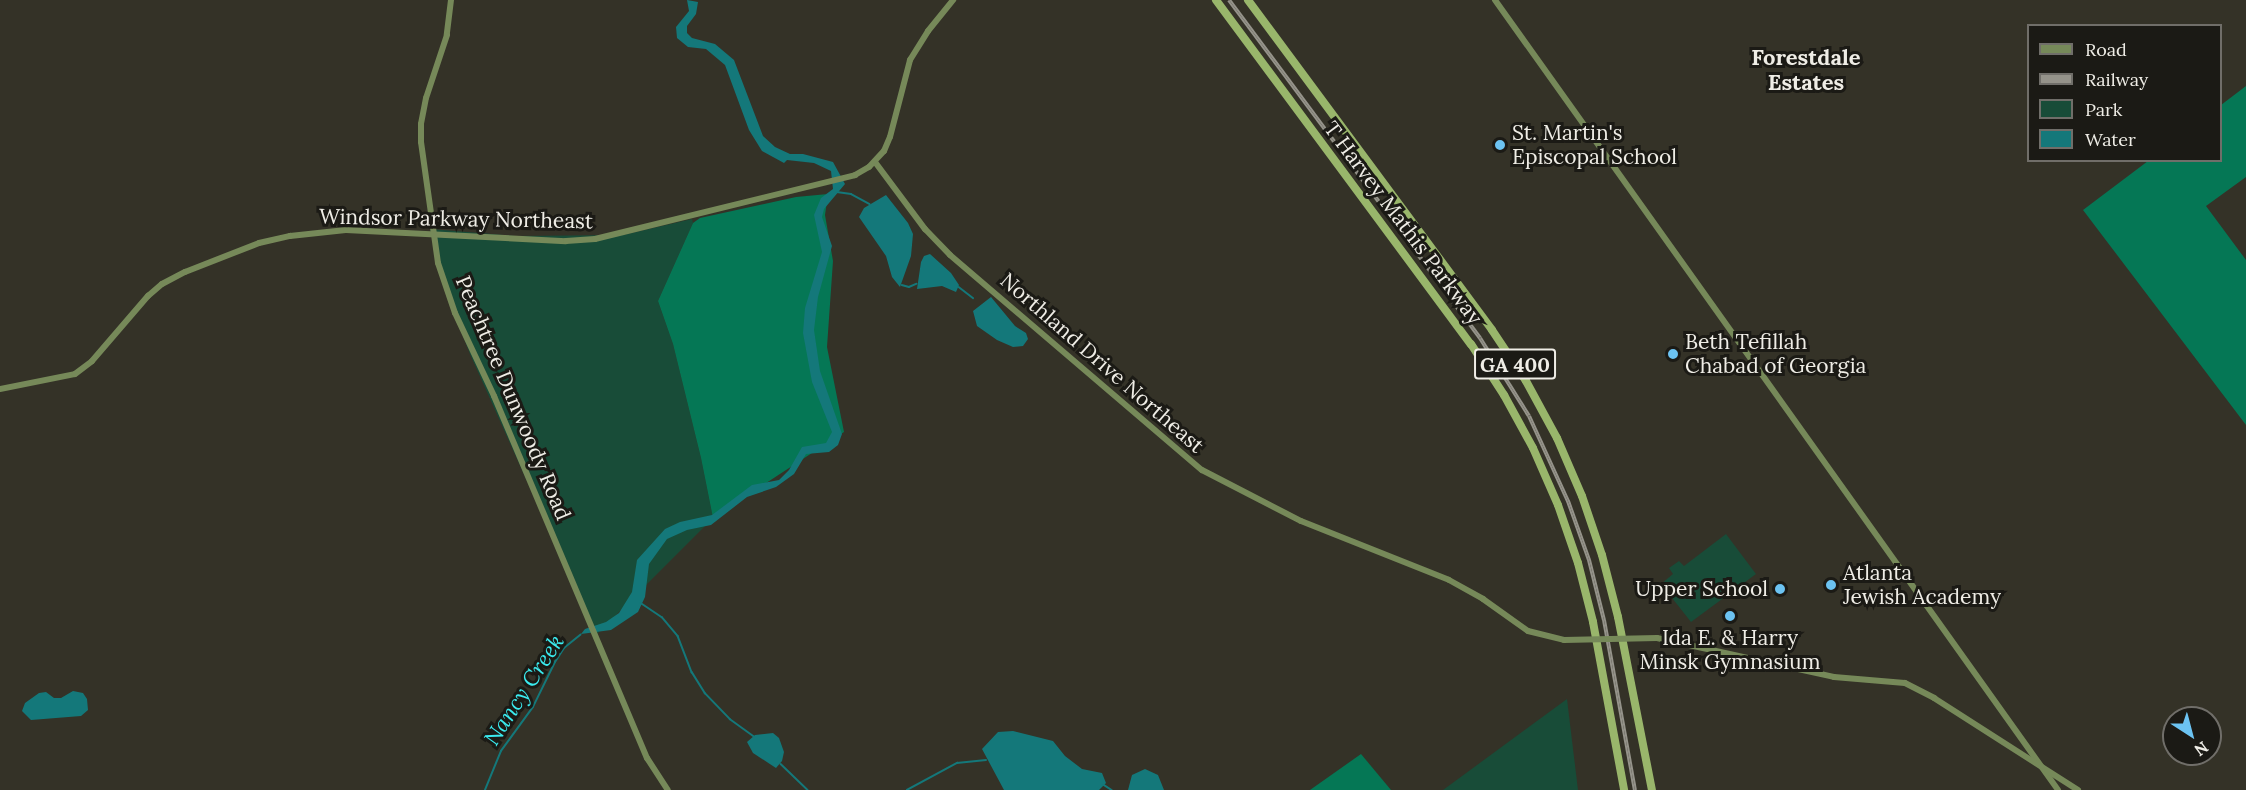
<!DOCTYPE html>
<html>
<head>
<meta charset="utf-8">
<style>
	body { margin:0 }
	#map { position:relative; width:2246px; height:790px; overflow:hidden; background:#343227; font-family:Lora,serif }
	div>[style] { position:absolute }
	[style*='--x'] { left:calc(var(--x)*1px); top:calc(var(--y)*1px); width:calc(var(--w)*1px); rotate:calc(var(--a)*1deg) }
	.green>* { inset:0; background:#184c38 }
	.forest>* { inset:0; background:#057755 }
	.water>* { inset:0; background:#14787a }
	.stream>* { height:1.5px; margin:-0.75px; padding:0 0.75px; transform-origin:0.75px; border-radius:0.75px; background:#14787a }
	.secondary>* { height:6px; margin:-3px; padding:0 3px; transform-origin:3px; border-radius:3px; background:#768959 }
	.highway>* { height:8px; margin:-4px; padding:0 4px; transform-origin:4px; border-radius:4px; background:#99b66b }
	.rail>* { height:4px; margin-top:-2px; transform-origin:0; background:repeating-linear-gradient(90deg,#1b1a15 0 4.5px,#95938a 0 9px); box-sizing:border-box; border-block:2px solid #95938a }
	.secondary-bridge>* { height:6px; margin:-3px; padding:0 3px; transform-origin:3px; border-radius:3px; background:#768959 }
	.dots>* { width:16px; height:16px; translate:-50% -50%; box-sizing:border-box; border:3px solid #1b1a15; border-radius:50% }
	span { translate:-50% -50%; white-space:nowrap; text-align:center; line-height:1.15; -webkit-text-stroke:6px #1b1a15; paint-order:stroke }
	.shield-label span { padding:2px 4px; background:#1b1a15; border:2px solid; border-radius:4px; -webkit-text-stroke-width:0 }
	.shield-label { font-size:20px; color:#efede6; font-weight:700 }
	.poi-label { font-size:21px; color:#efede6 }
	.left { translate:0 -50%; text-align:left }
	.right { translate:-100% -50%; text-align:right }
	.street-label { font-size:21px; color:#efede6 }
	.neighbourhood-label { font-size:22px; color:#efede6; font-weight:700 }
	.water-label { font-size:22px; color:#3bebef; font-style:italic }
	.legend { position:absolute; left:2027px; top:24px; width:195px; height:138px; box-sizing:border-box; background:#1b1a15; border:2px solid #706e69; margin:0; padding:8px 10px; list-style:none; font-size:18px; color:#efede6 }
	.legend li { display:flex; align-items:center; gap:12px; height:30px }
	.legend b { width:30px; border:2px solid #706e69 }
	.north { position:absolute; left:2162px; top:706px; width:60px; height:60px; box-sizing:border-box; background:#1b1a15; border:2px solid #706e69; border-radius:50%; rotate:144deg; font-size:16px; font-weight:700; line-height:24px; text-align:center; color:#efede6 }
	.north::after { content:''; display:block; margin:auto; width:21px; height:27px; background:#6cc3f2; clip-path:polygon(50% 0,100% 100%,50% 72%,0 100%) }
</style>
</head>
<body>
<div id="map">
	<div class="green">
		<div style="clip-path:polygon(692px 219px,693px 223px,658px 301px,673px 344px,701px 458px,713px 518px,596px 635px,470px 354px,443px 285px,430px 229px,515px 236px,623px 235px)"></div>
		<div style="clip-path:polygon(1726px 534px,1756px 574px,1691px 622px,1661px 584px,1673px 574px,1669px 568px,1679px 561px,1684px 566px)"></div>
		<div style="clip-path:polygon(1567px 699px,1578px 790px,1443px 790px)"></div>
	</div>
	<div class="forest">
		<div style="clip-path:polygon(2246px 86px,2246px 177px,2206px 206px,2246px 260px,2246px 425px,2083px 210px,2148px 161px,2220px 160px,2221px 105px)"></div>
		<div style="clip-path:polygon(828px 194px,825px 215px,833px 261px,827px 347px,844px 432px,713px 518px,701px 458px,673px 344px,658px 301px,693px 223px,700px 218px,796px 197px)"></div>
		<div style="clip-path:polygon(1361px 754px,1391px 790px,1310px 790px)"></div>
	</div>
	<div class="water">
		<div style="clip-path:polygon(687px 0,698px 2px,696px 14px,687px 26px,687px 33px,692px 38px,715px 44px,734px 60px,763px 136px,775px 147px,790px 154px,803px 154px,833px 162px,845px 184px,824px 209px,822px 217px,832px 246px,818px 297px,814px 330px,820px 371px,842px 434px,838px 445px,829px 452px,806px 454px,794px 474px,776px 487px,747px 497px,711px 525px,687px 530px,667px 539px,649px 564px,645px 597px,638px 612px,611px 630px,581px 634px,585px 629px,606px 622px,619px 613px,632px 592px,637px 560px,665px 529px,680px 522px,712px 515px,752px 485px,779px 480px,789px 470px,802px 447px,826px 443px,832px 432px,812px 382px,803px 333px,805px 308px,822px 252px,814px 215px,821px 198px,833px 189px,831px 171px,814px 163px,787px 160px,784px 163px,762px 151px,749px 130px,725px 65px,706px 49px,688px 47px,677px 38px,676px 27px,689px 11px)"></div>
		<div style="clip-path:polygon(886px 195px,908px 223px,913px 234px,911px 256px,900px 287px,892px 277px,886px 256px,859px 217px,864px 208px)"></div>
		<div style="clip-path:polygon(930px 254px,951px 273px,959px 285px,956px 292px,942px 286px,917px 289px,921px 262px,924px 256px)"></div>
		<div style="clip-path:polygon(991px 297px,1015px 326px,1026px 333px,1028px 339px,1023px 346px,1013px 347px,997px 340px,977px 326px,973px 311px)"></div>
		<div style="clip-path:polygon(73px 691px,83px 693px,87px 699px,88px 710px,81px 716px,31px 720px,22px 711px,25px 703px,39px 693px,46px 692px,54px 698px,61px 698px)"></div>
		<div style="clip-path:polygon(1013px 731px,1053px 741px,1065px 756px,1082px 769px,1102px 773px,1106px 783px,1099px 790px,1004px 790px,982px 749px,998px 732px)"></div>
		<div style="clip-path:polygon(773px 733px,779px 738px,784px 752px,782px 761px,776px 768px,753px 753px,747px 742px,755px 735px)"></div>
		<div style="clip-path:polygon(1145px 769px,1158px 775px,1164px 790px,1128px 790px,1132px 775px)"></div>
	</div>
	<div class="stream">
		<div style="--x:837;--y:192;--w:14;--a:8"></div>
		<div style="--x:851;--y:194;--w:21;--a:28"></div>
		<div style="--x:902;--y:285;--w:7;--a:16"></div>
		<div style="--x:909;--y:287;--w:8;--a:-23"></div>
		<div style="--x:959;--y:287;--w:18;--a:38"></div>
		<div style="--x:641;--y:603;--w:25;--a:34"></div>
		<div style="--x:662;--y:617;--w:25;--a:50"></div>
		<div style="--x:678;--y:636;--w:39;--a:69"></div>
		<div style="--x:692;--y:672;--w:25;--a:58"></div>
		<div style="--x:705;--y:693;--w:36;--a:46"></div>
		<div style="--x:730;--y:719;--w:29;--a:36"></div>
		<div style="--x:781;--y:764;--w:37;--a:44"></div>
		<div style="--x:1104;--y:785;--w:9;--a:32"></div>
		<div style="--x:485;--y:790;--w:42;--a:-67.7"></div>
		<div style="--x:501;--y:751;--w:54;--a:-54"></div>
		<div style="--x:533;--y:707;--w:50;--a:-63.9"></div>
		<div style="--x:555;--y:662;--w:17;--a:-57"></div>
		<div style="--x:564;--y:648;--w:21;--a:-39"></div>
		<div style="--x:907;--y:790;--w:57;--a:-28.4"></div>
		<div style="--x:957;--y:763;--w:29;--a:-6"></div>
	</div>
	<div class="secondary">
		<div style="--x:451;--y:0;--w:35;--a:97"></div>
		<div style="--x:447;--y:35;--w:66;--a:108.4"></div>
		<div style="--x:426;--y:98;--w:26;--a:101"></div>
		<div style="--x:421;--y:124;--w:18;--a:90"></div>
		<div style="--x:421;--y:142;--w:122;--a:82"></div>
		<div style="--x:438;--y:263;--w:53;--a:71.2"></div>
		<div style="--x:455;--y:313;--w:92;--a:64.8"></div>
		<div style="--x:494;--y:396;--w:393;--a:67.1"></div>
		<div style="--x:647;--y:758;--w:38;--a:57"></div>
		<div style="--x:1495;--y:0;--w:970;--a:54.52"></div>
		<div style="--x:875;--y:162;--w:84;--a:53.3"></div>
		<div style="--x:925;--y:229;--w:36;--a:46"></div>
		<div style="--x:950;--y:255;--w:331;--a:40.5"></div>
		<div style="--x:1202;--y:470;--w:111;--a:27.3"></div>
		<div style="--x:1301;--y:521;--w:159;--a:21.7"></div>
		<div style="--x:1449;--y:580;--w:39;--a:29"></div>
		<div style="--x:1483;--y:599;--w:55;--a:35.4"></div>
		<div style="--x:1528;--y:631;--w:37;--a:14"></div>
		<div style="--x:0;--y:389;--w:76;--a:-11.3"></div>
		<div style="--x:75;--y:374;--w:21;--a:-37"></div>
		<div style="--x:92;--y:361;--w:86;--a:-49.3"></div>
		<div style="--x:148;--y:296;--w:18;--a:-41"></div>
		<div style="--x:162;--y:284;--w:26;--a:-28"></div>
		<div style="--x:185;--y:272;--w:79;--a:-21.4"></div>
		<div style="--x:259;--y:243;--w:32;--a:-13"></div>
		<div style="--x:290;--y:236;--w:56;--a:-6.1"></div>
		<div style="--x:346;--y:230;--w:220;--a:2.9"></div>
		<div style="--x:566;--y:241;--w:29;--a:-4"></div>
		<div style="--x:595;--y:239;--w:268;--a:-13.8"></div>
		<div style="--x:855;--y:175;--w:16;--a:-30"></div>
		<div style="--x:869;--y:167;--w:22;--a:-47"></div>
		<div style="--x:884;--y:151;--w:15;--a:-67"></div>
		<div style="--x:890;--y:137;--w:80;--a:-75.4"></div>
		<div style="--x:910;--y:60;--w:34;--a:-58"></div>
		<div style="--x:928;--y:31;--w:40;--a:-51"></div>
		<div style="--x:1657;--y:638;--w:181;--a:12.4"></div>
		<div style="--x:1834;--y:677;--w:71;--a:4.8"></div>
		<div style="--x:1905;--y:683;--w:33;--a:27"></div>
		<div style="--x:1934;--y:698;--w:171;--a:32.6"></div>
	</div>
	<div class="highway">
		<div style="--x:1216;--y:0;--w:428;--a:53.5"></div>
		<div style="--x:1471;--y:344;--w:61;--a:57.1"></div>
		<div style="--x:1504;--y:395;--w:60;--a:61.3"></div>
		<div style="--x:1533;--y:448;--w:62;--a:66.3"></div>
		<div style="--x:1558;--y:505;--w:61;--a:71"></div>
		<div style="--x:1578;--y:563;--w:61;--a:75.7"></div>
		<div style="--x:1593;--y:622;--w:171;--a:79.5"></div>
		<div style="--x:1248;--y:0;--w:410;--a:53.5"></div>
		<div style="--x:1492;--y:330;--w:61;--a:56.3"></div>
		<div style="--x:1526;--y:381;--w:65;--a:61.5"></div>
		<div style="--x:1557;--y:438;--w:63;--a:66.7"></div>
		<div style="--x:1582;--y:496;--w:62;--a:71.3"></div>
		<div style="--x:1602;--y:555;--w:64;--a:75.5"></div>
		<div style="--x:1618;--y:617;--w:176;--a:78.9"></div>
	</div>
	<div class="rail">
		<div style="--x:1229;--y:0;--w:421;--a:53.4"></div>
		<div style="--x:1480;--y:338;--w:92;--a:57.9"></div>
		<div style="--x:1529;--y:416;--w:94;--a:65.4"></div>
		<div style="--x:1568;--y:501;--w:63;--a:70.4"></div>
		<div style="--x:1589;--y:560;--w:62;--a:76"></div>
		<div style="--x:1604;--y:620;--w:173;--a:79.7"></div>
	</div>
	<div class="secondary-bridge">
		<div style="--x:1564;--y:640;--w:93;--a:-1.2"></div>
	</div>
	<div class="dots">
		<div style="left:1500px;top:145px;background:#6cc3f2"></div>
		<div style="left:1673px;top:354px;background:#6cc3f2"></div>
		<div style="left:1831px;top:585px;background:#6cc3f2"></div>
		<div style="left:1780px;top:589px;background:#6cc3f2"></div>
		<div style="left:1730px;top:616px;background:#6cc3f2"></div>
	</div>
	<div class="shield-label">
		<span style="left:1515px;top:364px">GA 400</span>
	</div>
	<div class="poi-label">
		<span class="left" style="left:1512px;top:145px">St. Martin's<br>Episcopal School</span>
		<span class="left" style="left:1685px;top:354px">Beth Tefillah<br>Chabad of Georgia</span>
		<span class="left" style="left:1843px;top:585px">Atlanta<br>Jewish Academy</span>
		<span class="right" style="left:1768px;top:589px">Upper School</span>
		<span style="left:1730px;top:650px">Ida E. &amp; Harry<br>Minsk Gymnasium</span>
	</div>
	<div class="street-label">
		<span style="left:456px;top:219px;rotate:1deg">Windsor Parkway Northeast</span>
		<span style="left:1403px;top:223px;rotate:53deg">T Harvey Mathis Parkway</span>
		<span style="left:1102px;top:363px;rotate:41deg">Northland Drive Northeast</span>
		<span style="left:513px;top:398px;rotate:67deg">Peachtree Dunwoody Road</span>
	</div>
	<div class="neighbourhood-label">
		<span style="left:1806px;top:70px">Forestdale<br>Estates</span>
	</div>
	<div class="water-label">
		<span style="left:524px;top:690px;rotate:-57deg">Nancy Creek</span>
	</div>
	<ul class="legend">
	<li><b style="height:8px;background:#768959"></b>Road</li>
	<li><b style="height:8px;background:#95938a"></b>Railway</li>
	<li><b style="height:16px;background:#184c38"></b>Park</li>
	<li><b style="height:16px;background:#14787a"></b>Water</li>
	</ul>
	<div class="north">N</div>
</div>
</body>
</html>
